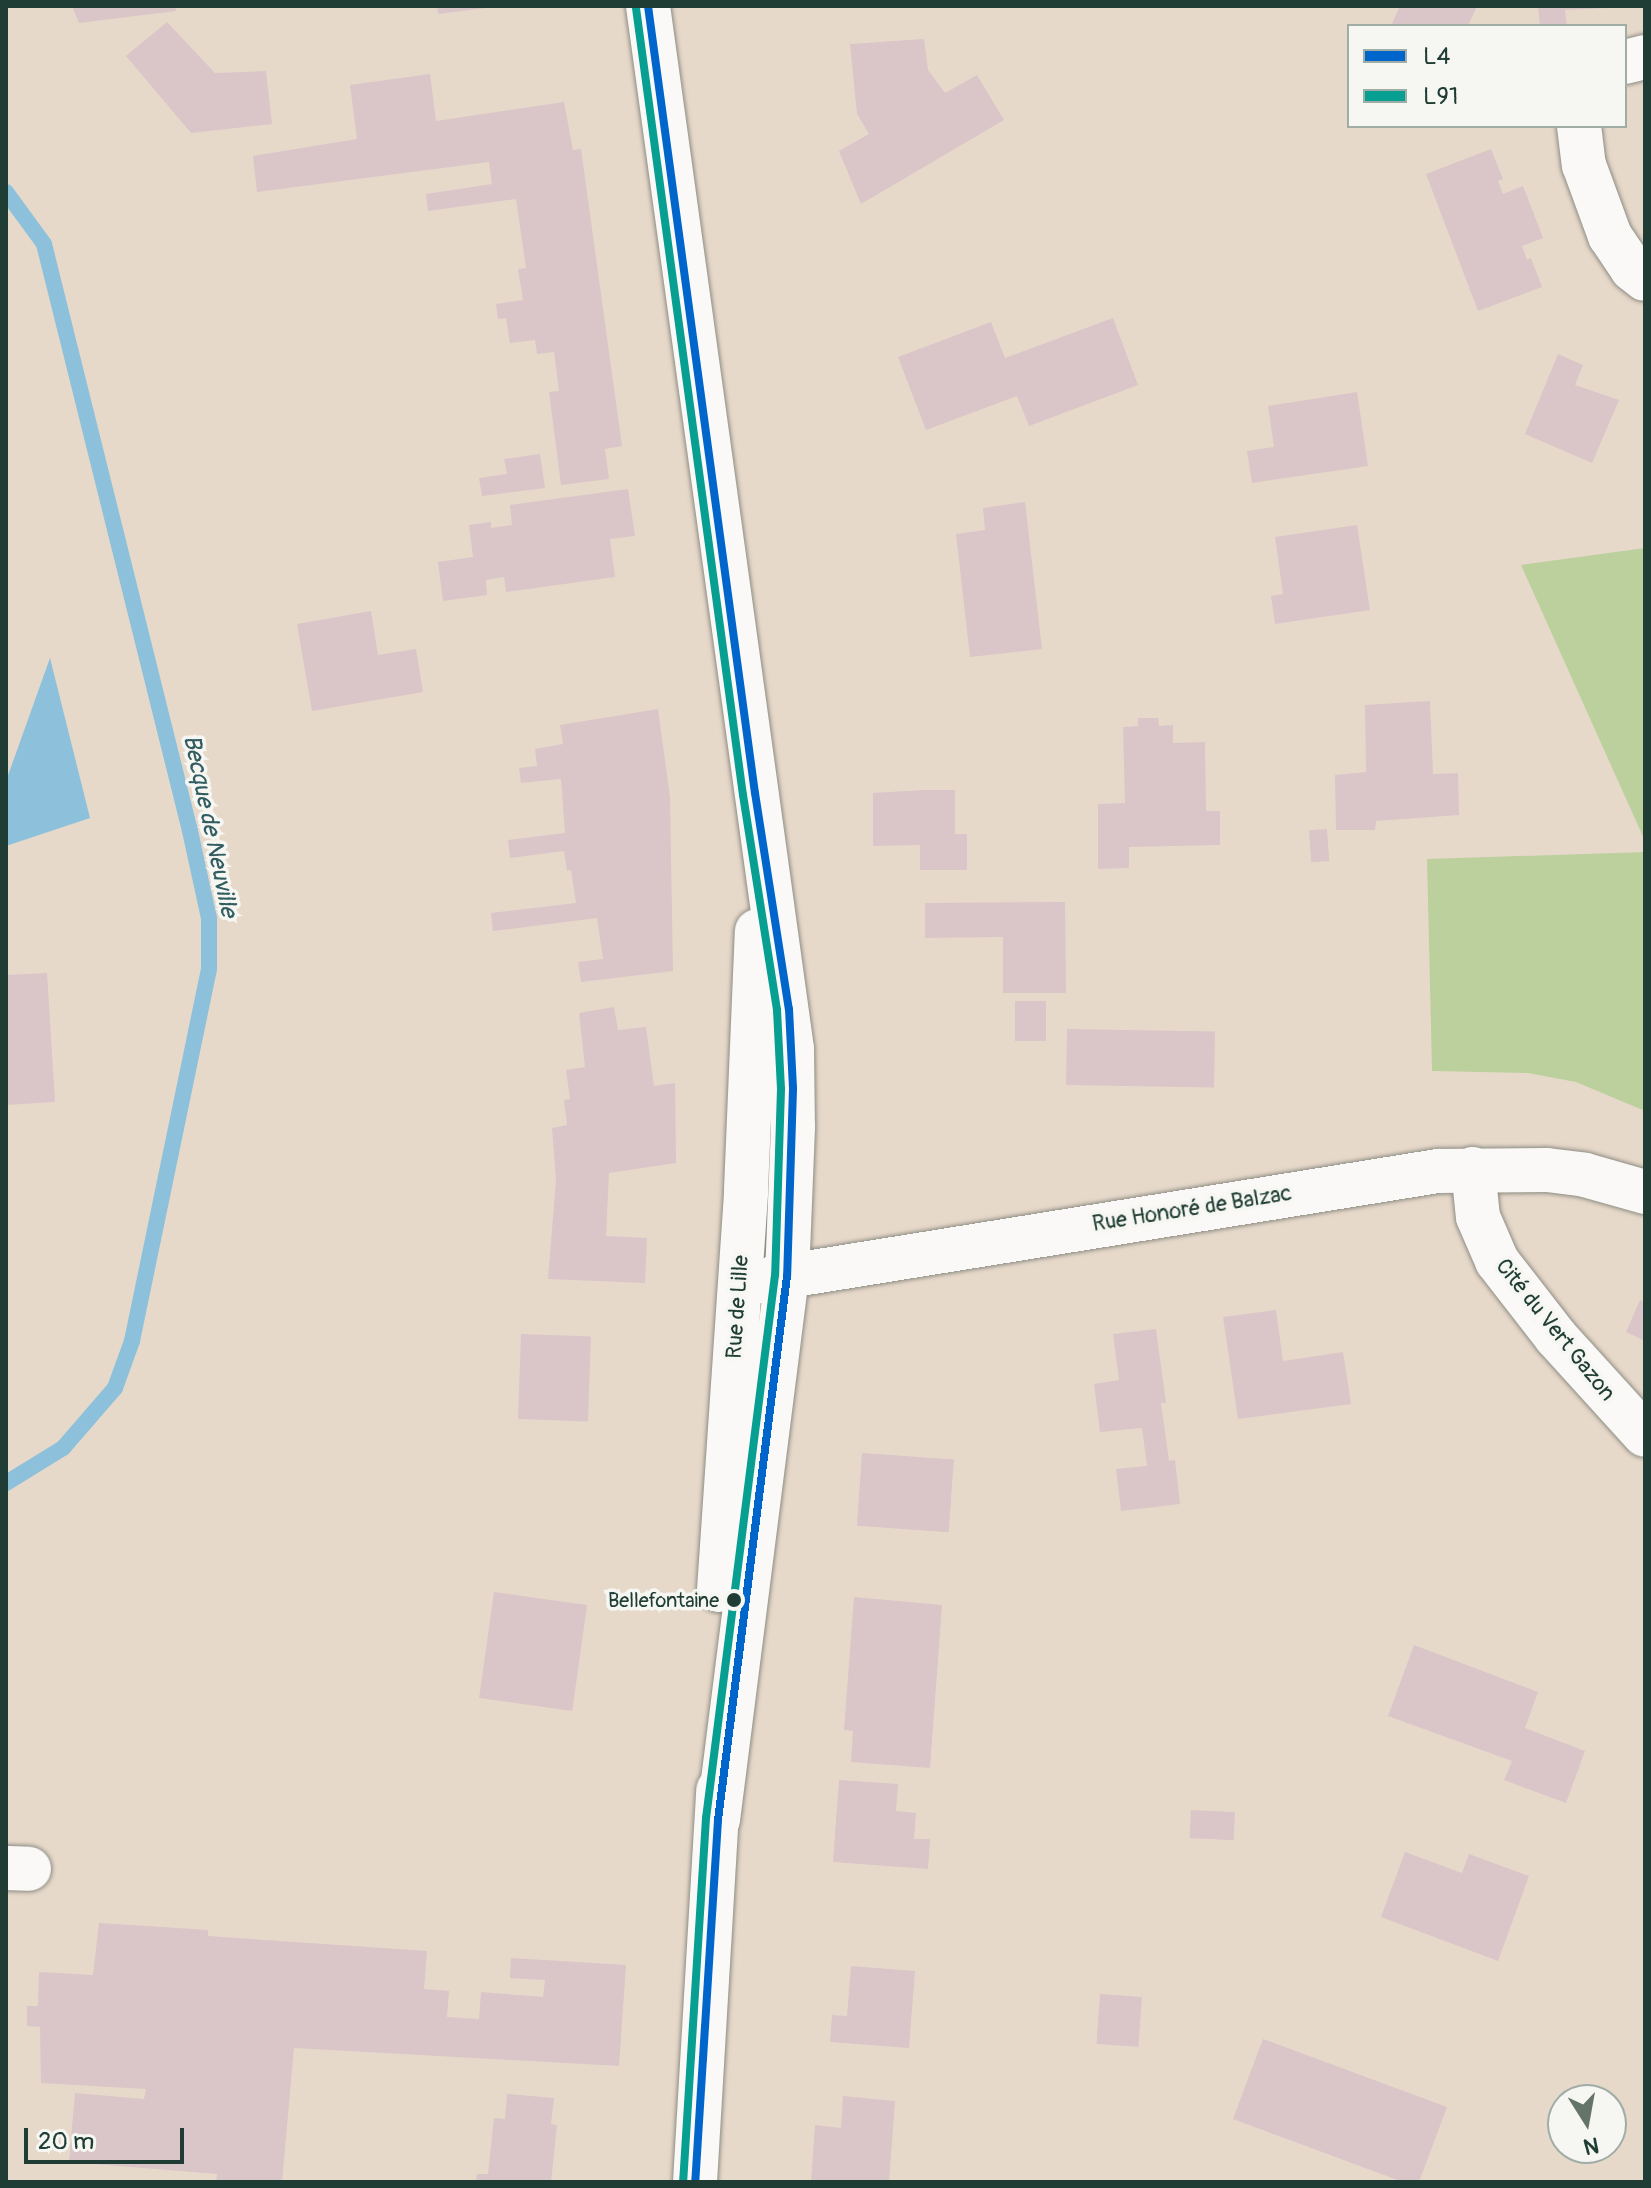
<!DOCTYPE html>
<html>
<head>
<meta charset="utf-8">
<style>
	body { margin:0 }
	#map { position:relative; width:1651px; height:2188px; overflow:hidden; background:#e7d9ca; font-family:Pangolin,sans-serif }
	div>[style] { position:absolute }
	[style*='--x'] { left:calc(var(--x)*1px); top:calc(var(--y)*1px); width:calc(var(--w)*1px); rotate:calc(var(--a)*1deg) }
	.green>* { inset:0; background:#bcd09d }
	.water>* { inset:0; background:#8dc1db }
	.stream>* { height:16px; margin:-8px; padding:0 8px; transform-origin:8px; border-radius:8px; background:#8dc1db }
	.building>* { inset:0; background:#dac5c9; transform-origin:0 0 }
	.roads { filter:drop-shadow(0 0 2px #8e8d84) drop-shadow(0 0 2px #8e8d84) }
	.minor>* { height:44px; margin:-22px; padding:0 22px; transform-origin:22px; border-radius:22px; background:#fbf9f7 }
	.major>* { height:44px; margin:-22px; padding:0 22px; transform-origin:22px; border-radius:22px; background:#fbf9f7 }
	.bus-1>* { height:8px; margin:-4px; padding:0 4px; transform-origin:4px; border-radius:4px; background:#06c }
	.bus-2>* { height:8px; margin:-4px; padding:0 4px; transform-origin:4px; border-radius:4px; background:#069f92 }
	.dots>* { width:22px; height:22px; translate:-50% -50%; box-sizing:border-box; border:4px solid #f6f6f2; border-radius:50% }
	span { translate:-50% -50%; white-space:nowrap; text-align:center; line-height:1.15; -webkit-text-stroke:7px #f6f6f2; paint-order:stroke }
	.bus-label { font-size:20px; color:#1f3d34 }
	.right { translate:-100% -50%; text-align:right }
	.street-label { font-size:22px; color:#1f3d34 }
	.water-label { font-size:24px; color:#315c60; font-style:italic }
	.frame { position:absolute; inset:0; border:8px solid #1f3d34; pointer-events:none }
	.legend { position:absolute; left:1347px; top:24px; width:280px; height:104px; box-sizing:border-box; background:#f6f6f2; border:2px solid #a0aca6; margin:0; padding:10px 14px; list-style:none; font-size:24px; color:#1f3d34 }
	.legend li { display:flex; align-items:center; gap:16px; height:40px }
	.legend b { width:40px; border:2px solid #a0aca6 }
	.north { position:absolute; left:1547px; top:2084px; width:80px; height:80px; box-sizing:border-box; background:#f6f6f2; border:2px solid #a0aca6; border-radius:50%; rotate:169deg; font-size:22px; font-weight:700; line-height:32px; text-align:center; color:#1f3d34 }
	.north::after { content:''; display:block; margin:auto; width:28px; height:36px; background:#657468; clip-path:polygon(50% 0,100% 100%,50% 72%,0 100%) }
	.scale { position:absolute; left:24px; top:2128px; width:160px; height:36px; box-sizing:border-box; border:4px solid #1f3d34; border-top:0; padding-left:10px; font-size:24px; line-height:28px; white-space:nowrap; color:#1f3d34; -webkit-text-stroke:6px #f6f6f2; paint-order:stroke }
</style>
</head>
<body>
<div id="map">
	<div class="green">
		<div style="clip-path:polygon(1645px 548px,1645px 841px,1521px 565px)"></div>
		<div style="clip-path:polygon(1645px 852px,1645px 1111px,1576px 1082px,1528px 1073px,1432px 1071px,1427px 859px)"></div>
	</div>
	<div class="water">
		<div style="clip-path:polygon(50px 658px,90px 818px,6px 846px,6px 781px)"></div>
	</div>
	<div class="stream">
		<div style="--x:6;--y:192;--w:64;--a:53.8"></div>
		<div style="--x:44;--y:244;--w:605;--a:76.03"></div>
		<div style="--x:190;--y:831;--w:89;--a:77.7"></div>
		<div style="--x:209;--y:918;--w:51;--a:90"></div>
		<div style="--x:209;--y:969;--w:380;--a:101.7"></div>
		<div style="--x:132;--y:1341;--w:50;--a:109.9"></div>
		<div style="--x:115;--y:1388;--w:79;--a:130.9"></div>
		<div style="--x:63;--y:1448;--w:67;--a:148.4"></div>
	</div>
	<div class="building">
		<div style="clip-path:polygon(72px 6px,175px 6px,176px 11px,79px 23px)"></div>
		<div style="clip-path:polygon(437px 6px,486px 6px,486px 8px,438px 14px)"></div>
		<div style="clip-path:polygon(1400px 6px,1477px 6px,1468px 26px,1391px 26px)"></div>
		<div style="clip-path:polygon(1538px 6px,1608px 6px,1608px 8px,1565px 10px,1567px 26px,1540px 26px)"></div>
		<div style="clip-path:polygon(167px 22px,215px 73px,266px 71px,272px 124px,191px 133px,126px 56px)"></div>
		<div style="clip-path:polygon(924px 39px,928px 70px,945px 93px,977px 75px,1004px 120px,861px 204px,839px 151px,869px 134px,857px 114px,850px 44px)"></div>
		<div style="clip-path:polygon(430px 74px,436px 121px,564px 102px,573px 150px,581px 149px,622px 446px,605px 449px,609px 479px,561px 485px,549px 392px,559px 391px,554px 352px,537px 354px,535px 340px,510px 343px,506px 318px,498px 319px,496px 304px,523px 300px,518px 269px,526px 268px,516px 199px,428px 211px,426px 194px,492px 184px,489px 162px,257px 192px,253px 156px,357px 139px,350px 85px)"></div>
		<div style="clip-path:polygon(1491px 149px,1503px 179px,1498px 181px,1503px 194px,1523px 186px,1543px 238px,1522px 246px,1527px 260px,1531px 258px,1542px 287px,1478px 311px,1426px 174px)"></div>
		<div style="clip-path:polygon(1113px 318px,1138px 385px,1029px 426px,1017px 396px,926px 430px,898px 357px,991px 322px,1005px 358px)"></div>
		<div style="clip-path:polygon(1558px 354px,1583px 365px,1575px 385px,1619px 400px,1592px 463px,1525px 434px)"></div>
		<div style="clip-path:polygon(1357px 392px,1368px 466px,1252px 483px,1247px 451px,1274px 447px,1268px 406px)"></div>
		<div style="clip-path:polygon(540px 454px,545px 488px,482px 496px,479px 478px,507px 474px,504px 459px)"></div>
		<div style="clip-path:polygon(628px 489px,635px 536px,610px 539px,615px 577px,506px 592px,504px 577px,486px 580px,487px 595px,443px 601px,438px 562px,473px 557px,469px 525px,491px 522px,491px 528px,512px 525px,510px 505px)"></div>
		<div style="clip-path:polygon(1025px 502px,1042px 649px,970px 657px,956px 534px,985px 530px,983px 508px)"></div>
		<div style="clip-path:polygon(1357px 525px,1370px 610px,1275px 624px,1271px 596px,1283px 594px,1275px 537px)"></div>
		<div style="clip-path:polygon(371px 611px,378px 655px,416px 649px,423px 692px,312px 711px,297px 624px)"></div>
		<div style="clip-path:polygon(1430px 701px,1433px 774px,1458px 773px,1459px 815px,1376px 821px,1375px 830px,1336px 830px,1335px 775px,1366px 772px,1365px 705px)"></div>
		<div style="clip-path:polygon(658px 709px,670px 797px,673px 971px,581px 982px,578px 962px,603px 959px,597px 918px,493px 931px,491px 913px,576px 903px,571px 870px,567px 871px,564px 851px,510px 858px,508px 840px,565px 833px,561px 779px,521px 783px,519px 768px,537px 766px,535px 749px,563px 744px,560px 725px)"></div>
		<div style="clip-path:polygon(1138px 718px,1158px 718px,1159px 726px,1173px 725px,1173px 743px,1205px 742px,1206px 811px,1220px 811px,1220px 845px,1129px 847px,1129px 868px,1098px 869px,1098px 804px,1125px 803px,1123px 727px,1138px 726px)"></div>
		<div style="clip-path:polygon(923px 790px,955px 790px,955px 834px,967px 834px,967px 870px,920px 870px,920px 845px,873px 846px,873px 793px)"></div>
		<div style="left:1327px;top:829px;width:32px;height:18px;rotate:86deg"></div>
		<div style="clip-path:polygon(1065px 902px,1066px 993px,1003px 993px,1003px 937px,925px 938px,925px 903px)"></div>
		<div style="clip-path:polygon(47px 973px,55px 1102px,6px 1105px,6px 975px)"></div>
		<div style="left:1015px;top:1001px;width:31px;height:40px"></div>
		<div style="clip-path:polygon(614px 1007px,618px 1030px,646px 1027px,654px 1086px,675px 1083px,676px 1163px,609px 1173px,606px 1236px,647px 1238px,645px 1283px,548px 1279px,556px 1180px,552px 1128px,567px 1125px,564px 1100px,570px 1099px,566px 1070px,585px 1067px,579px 1013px)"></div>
		<div style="left:1067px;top:1029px;width:148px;height:56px;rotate:1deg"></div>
		<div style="clip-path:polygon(1640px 1300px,1645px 1303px,1645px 1341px,1626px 1332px)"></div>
		<div style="clip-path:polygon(1276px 1310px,1283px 1361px,1343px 1352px,1351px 1404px,1238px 1419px,1223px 1317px)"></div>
		<div style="clip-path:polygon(1156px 1329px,1166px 1403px,1161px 1403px,1169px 1461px,1175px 1460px,1180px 1504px,1121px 1511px,1116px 1469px,1147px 1466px,1142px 1428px,1100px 1432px,1094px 1384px,1119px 1380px,1113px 1334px)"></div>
		<div style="left:521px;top:1334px;width:70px;height:85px;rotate:2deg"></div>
		<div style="left:862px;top:1453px;width:92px;height:73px;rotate:4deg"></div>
		<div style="left:494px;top:1592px;width:94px;height:107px;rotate:8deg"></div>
		<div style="clip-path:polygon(854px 1597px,942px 1605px,930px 1768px,851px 1762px,853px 1731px,844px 1730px)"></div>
		<div style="clip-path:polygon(1414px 1645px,1538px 1692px,1525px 1728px,1585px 1751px,1566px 1803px,1504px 1780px,1512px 1761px,1388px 1716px)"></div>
		<div style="clip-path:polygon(839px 1780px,898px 1784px,896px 1811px,916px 1813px,914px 1839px,930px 1839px,928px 1869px,833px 1862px)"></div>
		<div style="left:1191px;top:1810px;width:44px;height:28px;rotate:3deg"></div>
		<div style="clip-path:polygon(1405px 1852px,1462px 1873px,1469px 1854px,1529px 1876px,1498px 1961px,1381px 1917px)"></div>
		<div style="clip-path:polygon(99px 1923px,208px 1930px,208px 1936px,427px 1951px,424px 1989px,449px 1991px,447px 2017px,479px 2019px,481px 1992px,543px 1997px,545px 1980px,510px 1978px,511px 1958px,626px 1965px,619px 2066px,294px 2048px,282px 2182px,216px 2182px,217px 2174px,69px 2162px,75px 2093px,144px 2099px,146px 2089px,41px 2083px,40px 2027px,27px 2026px,27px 2006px,38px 2006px,39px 1972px,93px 1975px)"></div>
		<div style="clip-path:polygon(851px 1966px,915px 1971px,909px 2048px,830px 2042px,832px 2015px,847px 2016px)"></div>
		<div style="left:1100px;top:1994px;width:42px;height:50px;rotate:4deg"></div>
		<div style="clip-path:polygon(1263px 2039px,1447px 2107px,1419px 2182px,1403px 2182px,1233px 2119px)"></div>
		<div style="clip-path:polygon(507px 2094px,554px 2098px,551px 2124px,557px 2125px,551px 2182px,476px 2182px,477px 2174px,488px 2174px,494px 2118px,505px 2119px)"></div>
		<div style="clip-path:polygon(843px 2096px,895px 2101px,889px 2182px,811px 2182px,815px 2125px,841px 2128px)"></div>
	</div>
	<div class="roads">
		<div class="minor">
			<div style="--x:1625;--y:62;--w:21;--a:-14"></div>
			<div style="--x:1579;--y:126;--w:39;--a:83"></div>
			<div style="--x:1584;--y:165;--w:76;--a:69.9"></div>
			<div style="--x:1610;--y:236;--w:40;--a:56"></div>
			<div style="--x:1632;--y:269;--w:16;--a:38"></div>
			<div style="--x:1473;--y:1169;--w:48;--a:84.1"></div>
			<div style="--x:1478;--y:1217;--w:48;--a:66.6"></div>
			<div style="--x:1497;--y:1261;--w:96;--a:52.2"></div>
			<div style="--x:1556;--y:1337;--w:132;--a:47.8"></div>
			<div style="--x:751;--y:1282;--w:696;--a:-9.18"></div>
			<div style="--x:1438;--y:1171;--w:109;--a:-0.5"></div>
			<div style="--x:1547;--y:1170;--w:38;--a:7"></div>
			<div style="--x:1585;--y:1175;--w:62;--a:15.8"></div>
			<div style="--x:6;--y:1868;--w:23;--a:2"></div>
		</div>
		<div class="major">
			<div style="--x:648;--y:6;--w:1053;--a:82.14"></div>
			<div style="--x:792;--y:1049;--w:78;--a:89.3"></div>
			<div style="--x:793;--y:1127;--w:149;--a:92.3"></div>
			<div style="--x:787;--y:1276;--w:548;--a:97.23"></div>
			<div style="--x:719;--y:1590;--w:401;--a:-86.1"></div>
			<div style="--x:746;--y:1190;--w:259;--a:-87.6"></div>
			<div style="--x:695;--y:2182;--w:393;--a:-86.6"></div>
		</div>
	</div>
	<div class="bus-1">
		<div style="--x:648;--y:6;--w:794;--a:82.26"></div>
		<div style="--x:755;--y:793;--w:219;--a:81.1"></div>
		<div style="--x:789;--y:1009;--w:80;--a:87.1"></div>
		<div style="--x:793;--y:1089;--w:187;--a:91.8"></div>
		<div style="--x:787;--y:1276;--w:548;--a:97.23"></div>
		<div style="--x:718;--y:1820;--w:363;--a:93.6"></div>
	</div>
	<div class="bus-2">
		<div style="--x:636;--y:8;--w:794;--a:82.26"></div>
		<div style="--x:743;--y:795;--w:218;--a:81"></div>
		<div style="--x:777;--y:1010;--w:79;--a:87.1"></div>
		<div style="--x:781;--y:1089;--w:186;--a:91.8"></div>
		<div style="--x:775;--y:1275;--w:547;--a:97.24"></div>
		<div style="--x:706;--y:1818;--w:364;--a:93.6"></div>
	</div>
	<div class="dots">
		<div style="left:734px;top:1600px;background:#1f3d34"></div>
	</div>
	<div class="bus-label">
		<span class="right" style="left:719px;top:1600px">Bellefontaine</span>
	</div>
	<div class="street-label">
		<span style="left:1192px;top:1209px;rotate:-9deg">Rue Honoré de Balzac</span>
		<span style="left:738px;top:1307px;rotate:-86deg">Rue de Lille</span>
		<span style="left:1555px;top:1330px;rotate:51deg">Cité du Vert Gazon</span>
	</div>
	<div class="water-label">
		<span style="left:210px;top:826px;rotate:78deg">Becque de Neuville</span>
	</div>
	<div class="frame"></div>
	<ul class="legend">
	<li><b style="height:10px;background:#06c"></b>L4</li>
	<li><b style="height:10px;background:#069f92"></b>L91</li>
	</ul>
	<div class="north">N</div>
	<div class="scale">20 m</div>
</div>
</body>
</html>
